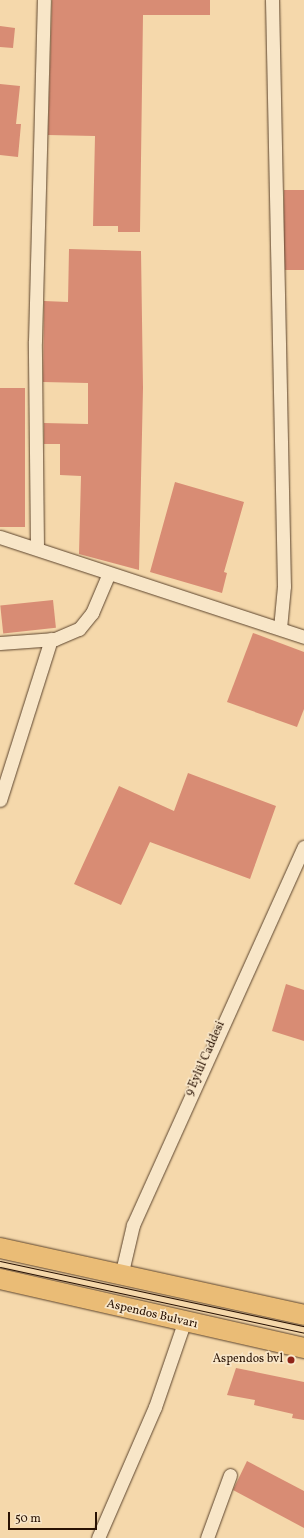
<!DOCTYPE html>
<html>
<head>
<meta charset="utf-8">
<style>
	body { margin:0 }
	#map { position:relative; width:304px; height:1538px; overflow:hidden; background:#f5d8ab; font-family:Vollkorn,serif }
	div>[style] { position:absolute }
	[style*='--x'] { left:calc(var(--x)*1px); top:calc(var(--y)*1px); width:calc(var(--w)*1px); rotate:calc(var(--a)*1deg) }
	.building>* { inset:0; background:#d88c74; transform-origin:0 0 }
	.roads { filter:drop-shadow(0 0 1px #5c442d) drop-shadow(0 0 1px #5c442d) }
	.minor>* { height:13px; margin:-6.5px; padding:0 6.5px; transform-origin:6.5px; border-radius:6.5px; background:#f8e6c8 }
	.primary>* { height:20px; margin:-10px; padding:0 10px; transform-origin:10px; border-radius:10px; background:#eabc76 }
	.tram>* { height:1px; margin:-0.5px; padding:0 0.5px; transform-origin:0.5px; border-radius:0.5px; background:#291203 }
	.dots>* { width:11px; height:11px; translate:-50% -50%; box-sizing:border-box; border:2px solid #f8e6c8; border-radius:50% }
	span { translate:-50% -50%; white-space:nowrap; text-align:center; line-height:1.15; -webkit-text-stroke:3.5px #f8e6c8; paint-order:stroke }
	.street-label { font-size:12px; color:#291203 }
	.poi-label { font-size:12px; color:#291203 }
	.right { translate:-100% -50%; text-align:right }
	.scale { position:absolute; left:8px; top:1512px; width:89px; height:18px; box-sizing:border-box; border:2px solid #291203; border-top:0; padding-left:5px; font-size:12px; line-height:14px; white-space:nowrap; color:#291203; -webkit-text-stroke:3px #f8e6c8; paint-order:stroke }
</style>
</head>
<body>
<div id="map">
	<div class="building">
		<div style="clip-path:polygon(52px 0,210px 0,210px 15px,143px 15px,140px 232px,118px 232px,118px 226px,93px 226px,95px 136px,48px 135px)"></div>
		<div style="clip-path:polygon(0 26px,15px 28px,13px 48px,0 47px)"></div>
		<div style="clip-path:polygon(0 84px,20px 86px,16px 124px,21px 124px,18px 157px,0 155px)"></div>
		<div style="left:284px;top:190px;width:20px;height:80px"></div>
		<div style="clip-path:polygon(69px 249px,141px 251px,143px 388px,139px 570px,79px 554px,81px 476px,60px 475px,60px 444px,44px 444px,44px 423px,88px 424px,88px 383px,43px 382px,44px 301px,68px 302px)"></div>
		<div style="left:0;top:388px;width:25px;height:139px"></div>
		<div style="clip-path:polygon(175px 482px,244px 502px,224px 572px,227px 573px,222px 593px,150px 572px)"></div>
		<div style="left:53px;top:600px;width:28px;height:53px;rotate:84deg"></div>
		<div style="clip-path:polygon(253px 633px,304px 652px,304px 709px,297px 727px,227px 702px)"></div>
		<div style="clip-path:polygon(188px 773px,276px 806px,250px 879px,150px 842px,121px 905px,74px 884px,119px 786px,174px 811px)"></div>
		<div style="clip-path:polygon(286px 984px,304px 990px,304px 1041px,272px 1031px)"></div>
		<div style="clip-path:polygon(236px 1368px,304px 1382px,304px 1420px,292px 1418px,293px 1414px,254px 1405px,255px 1400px,227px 1395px)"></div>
		<div style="clip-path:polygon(247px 1461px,304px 1491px,304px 1528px,233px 1490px)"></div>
	</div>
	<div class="roads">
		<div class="minor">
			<div style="--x:272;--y:0;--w:586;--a:88.83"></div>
			<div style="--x:284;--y:586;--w:42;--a:95.4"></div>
			<div style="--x:0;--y:537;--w:320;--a:18.2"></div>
			<div style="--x:37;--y:548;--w:207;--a:-90.6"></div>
			<div style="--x:35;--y:341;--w:341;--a:-88.5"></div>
			<div style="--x:0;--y:643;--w:55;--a:-4.2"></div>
			<div style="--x:55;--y:639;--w:26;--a:-23"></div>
			<div style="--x:79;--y:629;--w:21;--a:-51"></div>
			<div style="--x:92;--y:613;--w:43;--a:-67"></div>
			<div style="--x:0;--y:800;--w:169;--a:-72.4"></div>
			<div style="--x:121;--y:1276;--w:52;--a:-76.8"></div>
			<div style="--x:133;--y:1225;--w:415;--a:-65.7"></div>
			<div style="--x:98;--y:1538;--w:143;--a:-66.5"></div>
			<div style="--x:155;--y:1407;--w:89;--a:-71"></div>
			<div style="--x:207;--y:1538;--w:67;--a:-69.9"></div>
		</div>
		<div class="primary">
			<div style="--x:0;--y:1248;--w:311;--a:12.4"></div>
			<div style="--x:0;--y:1279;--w:312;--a:12.8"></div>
		</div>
	</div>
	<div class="tram">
		<div style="--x:0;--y:1261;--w:311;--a:12.1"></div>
		<div style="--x:0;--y:1267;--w:311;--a:12.2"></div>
	</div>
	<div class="dots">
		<div style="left:291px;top:1360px;background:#8f2418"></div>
	</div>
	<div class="street-label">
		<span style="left:206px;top:1059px;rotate:-66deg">9 Eylül Caddesi</span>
		<span style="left:152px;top:1315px;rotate:13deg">Aspendos Bulvarı</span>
	</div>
	<div class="poi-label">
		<span class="right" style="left:283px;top:1360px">Aspendos bvl</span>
	</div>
	<div class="scale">50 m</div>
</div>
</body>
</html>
